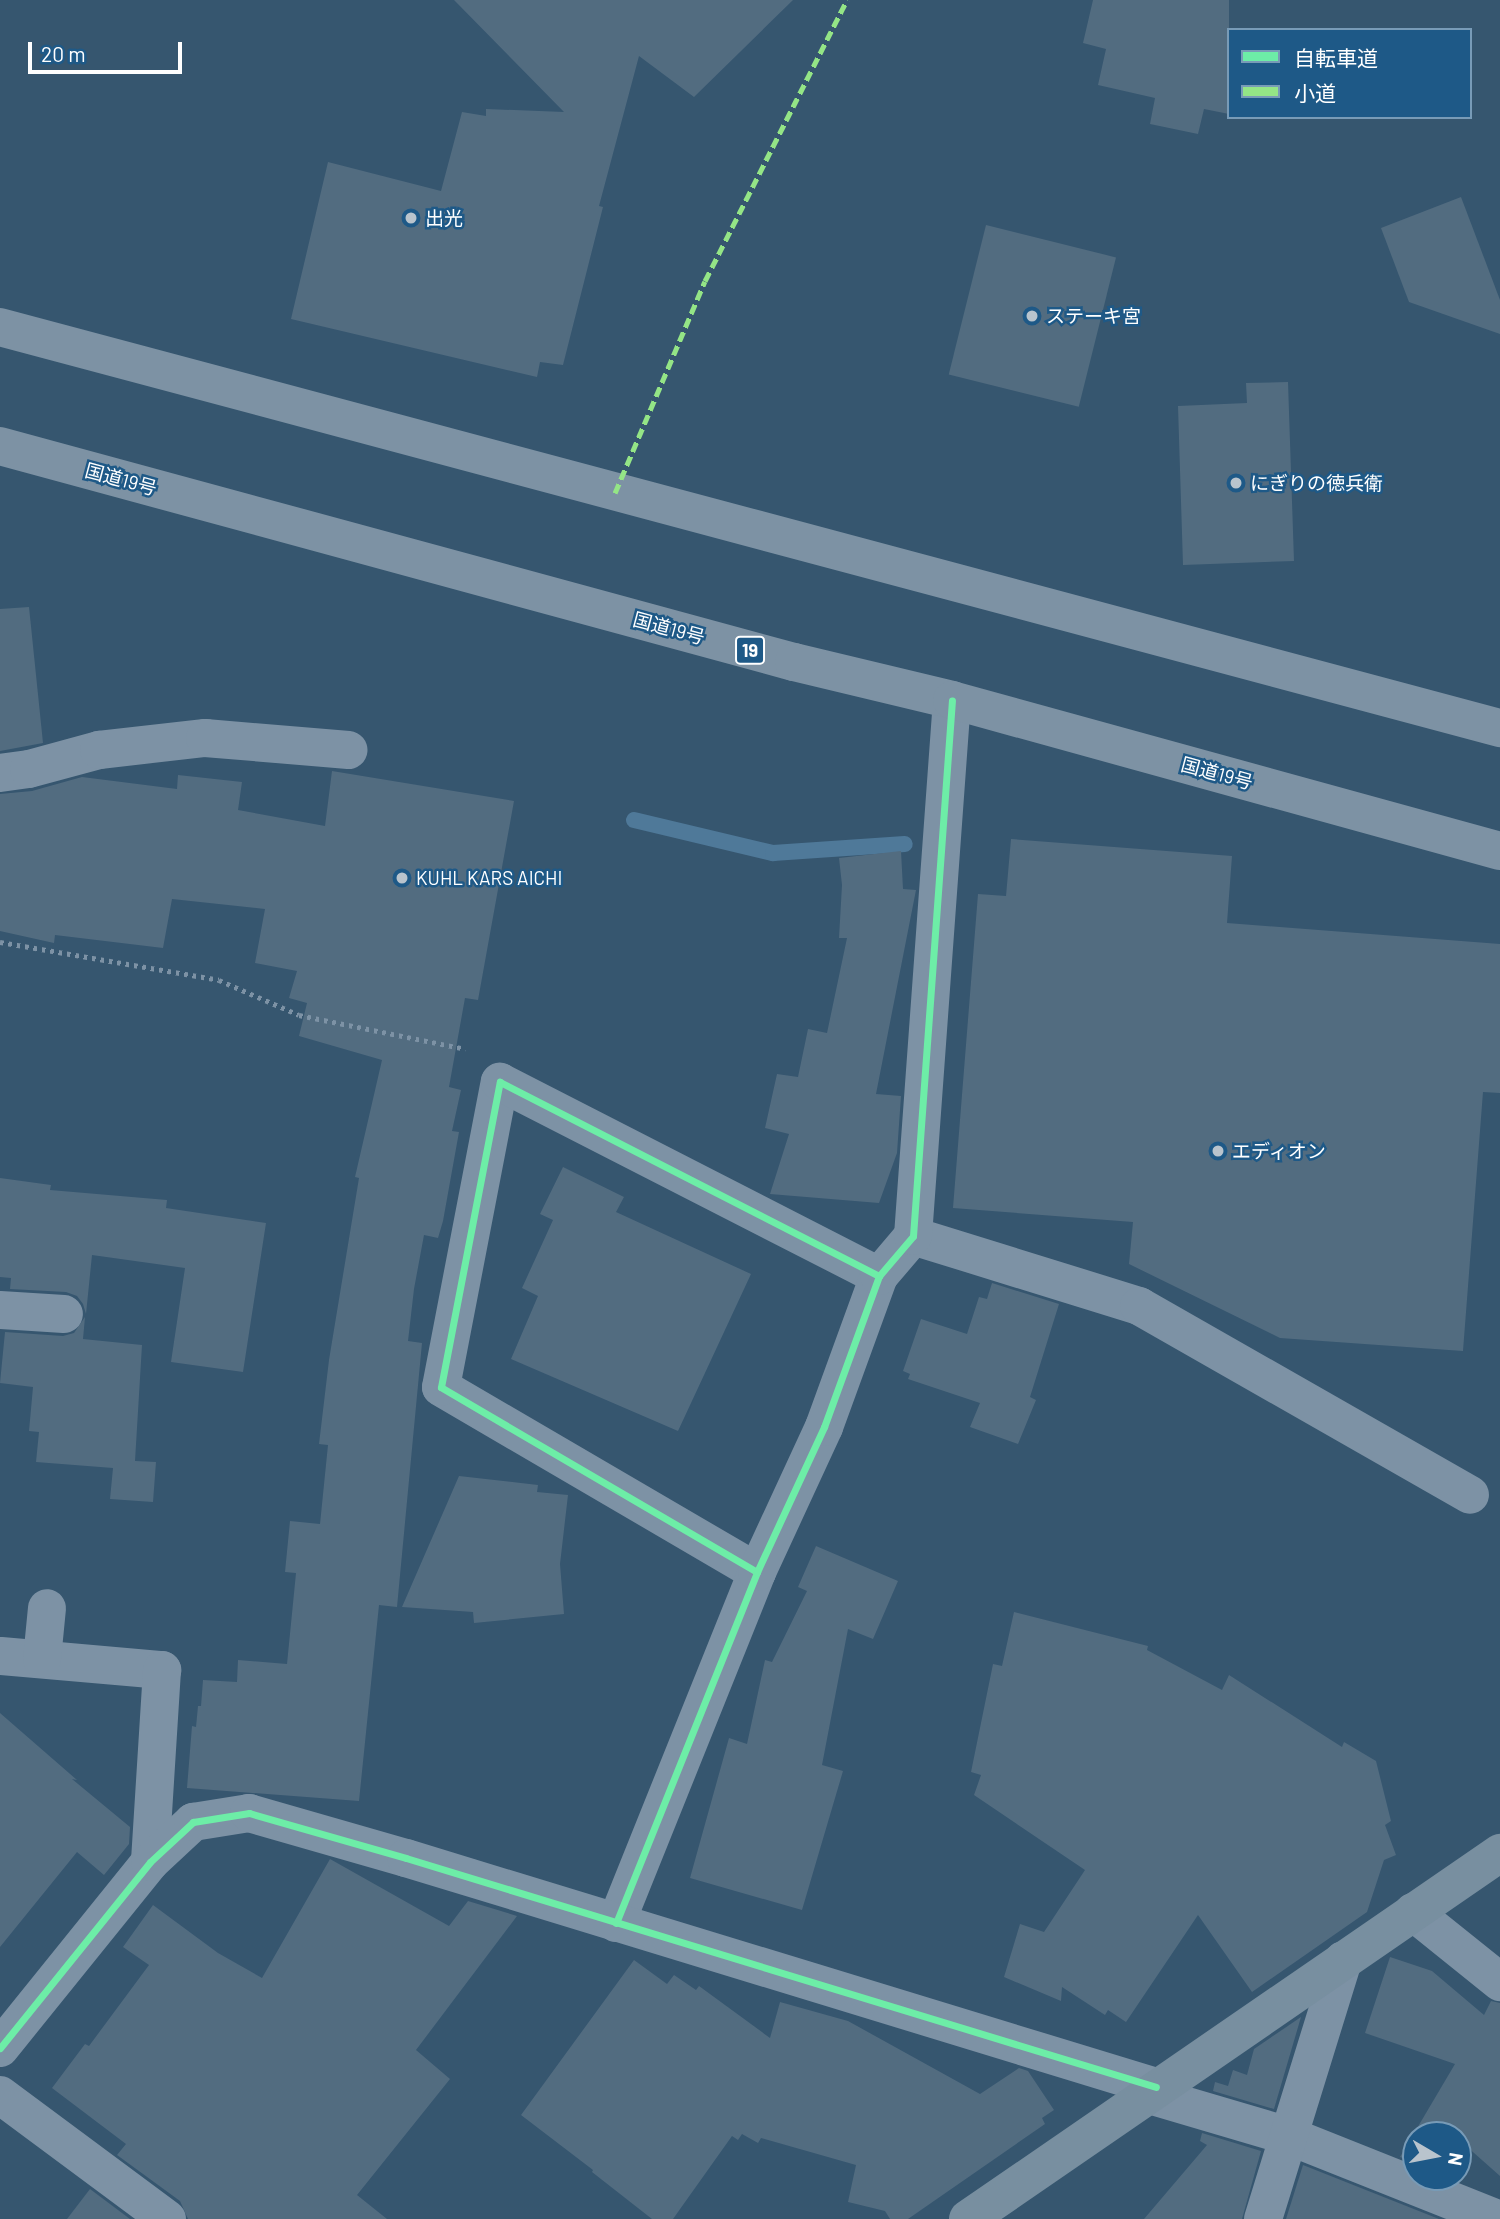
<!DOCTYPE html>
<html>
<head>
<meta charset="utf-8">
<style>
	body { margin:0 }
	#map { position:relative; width:1500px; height:2219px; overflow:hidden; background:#36566f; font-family:Barlow,"Noto Sans JP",sans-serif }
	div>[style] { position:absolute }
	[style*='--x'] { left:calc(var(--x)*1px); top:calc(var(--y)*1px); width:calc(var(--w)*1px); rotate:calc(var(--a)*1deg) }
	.stream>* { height:16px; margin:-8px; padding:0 8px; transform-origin:8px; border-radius:8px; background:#4f7999 }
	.building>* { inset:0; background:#526c80; transform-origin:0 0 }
	.path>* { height:4.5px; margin-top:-2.25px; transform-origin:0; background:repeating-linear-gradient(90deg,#7d92a5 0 3.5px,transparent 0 8.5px) }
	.street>* { height:38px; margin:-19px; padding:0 19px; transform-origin:19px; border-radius:19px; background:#7d92a5 }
	.secondary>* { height:38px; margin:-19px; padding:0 19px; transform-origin:19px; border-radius:19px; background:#788fa0 }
	.highway>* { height:38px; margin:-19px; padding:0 19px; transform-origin:19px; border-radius:19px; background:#7d92a4 }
	.quiet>* { height:5px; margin-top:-2.5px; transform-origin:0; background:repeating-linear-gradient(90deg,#94e586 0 10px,transparent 0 15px) }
	.cycleway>* { height:7px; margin:-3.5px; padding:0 3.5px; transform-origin:3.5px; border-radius:3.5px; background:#6deda7 }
	.dots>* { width:19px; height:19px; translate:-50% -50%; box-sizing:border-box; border:4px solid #1e5987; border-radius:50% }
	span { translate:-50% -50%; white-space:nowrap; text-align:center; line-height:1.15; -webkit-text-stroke:5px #1e5987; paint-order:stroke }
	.shield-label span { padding:2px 5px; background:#1e5987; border:2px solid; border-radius:5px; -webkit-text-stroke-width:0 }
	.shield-label { font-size:18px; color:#fff; font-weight:700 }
	.poi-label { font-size:19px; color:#fff }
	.left { translate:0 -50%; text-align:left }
	.street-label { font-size:19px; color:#fff }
	.legend { position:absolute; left:1227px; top:28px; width:245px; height:91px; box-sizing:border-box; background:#1e5987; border:2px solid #789bb7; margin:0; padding:9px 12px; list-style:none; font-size:21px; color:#fff }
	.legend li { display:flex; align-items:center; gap:14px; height:35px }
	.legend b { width:35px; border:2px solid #789bb7 }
	.north { position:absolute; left:1402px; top:2121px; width:70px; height:70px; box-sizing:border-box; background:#1e5987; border:2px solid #789bb7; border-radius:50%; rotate:100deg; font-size:19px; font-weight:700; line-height:28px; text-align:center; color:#fff }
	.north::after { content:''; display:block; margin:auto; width:24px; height:32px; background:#b9c4cd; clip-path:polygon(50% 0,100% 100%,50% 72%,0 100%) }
	.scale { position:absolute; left:28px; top:42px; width:154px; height:32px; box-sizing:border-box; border:4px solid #fff; border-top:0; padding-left:9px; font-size:21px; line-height:24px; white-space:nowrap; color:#fff; -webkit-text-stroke:5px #1e5987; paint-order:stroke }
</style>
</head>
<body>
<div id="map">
	<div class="stream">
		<div style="--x:634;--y:820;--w:143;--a:13.4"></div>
		<div style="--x:773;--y:853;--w:132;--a:-3.9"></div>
	</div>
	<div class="building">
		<div style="clip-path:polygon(454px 0,793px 0,694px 97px,639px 56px,599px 206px,603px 207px,563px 365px,540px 362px,537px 377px,291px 319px,328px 162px,441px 191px,462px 112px,486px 116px,486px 109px,564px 112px)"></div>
		<div style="clip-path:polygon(1093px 0,1229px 0,1229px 114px,1204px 109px,1198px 134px,1150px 124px,1155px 98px,1098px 85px,1106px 49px,1083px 43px)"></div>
		<div style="clip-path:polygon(1461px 197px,1500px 300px,1500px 334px,1409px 302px,1381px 228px)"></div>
		<div style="left:986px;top:225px;width:134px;height:154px;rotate:14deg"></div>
		<div style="clip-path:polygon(1288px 382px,1294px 561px,1183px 565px,1178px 406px,1247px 403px,1246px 383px)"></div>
		<div style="clip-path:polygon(29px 607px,43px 743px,0 751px,0 609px)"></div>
		<div style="clip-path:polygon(332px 771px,514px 801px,478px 1000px,465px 998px,449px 1087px,461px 1090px,452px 1131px,459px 1132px,443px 1221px,438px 1238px,424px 1235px,414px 1289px,408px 1341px,422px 1343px,397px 1607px,379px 1605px,359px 1801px,187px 1788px,192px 1726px,196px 1727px,198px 1706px,201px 1706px,203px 1680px,237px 1682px,238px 1660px,287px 1664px,296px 1573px,285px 1572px,290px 1521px,320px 1524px,328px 1445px,319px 1444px,329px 1360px,359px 1178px,355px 1177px,382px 1060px,299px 1036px,307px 1003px,289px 998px,297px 971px,255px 963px,265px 909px,172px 899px,163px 948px,55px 935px,54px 943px,0 931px,0 794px,32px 791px,82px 777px,177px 789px,178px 775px,242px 782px,238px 810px,325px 826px)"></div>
		<div style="clip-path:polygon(1011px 839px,1232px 856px,1227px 923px,1500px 944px,1500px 1093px,1483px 1092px,1463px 1351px,1280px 1338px,1129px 1264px,1133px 1222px,953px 1208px,978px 894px,1006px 896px)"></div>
		<div style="clip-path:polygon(901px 851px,903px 889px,916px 890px,876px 1094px,901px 1096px,897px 1153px,879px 1203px,770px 1194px,789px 1134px,765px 1128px,777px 1074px,798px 1077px,808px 1029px,827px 1033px,847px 938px,839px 938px,842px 885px,839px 858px)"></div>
		<div style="clip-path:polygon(563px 1167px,624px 1197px,616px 1212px,751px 1274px,678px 1431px,511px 1359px,538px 1296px,522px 1288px,553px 1220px,540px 1214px)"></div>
		<div style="clip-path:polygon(0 1178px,51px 1185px,50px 1190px,167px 1200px,166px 1208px,266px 1223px,243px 1372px,171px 1362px,185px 1268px,92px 1255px,86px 1314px,83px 1304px,77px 1296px,66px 1292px,10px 1289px,11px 1278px,0 1277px)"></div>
		<div style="clip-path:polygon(992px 1283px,1059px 1304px,1030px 1397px,1036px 1400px,1018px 1444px,970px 1427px,980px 1403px,908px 1379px,910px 1374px,903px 1371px,921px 1319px,967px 1334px,979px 1297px,987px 1299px)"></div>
		<div style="clip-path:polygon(85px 1317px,83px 1339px,142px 1345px,135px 1461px,156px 1462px,153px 1502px,110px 1499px,113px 1468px,36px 1462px,39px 1432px,29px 1431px,33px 1387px,0 1383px,5px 1332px,63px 1336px,74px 1333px)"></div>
		<div style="clip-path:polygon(459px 1476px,538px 1485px,537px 1492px,568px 1495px,560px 1564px,564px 1614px,474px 1623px,473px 1612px,402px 1607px)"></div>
		<div style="clip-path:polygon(816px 1546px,898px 1581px,873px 1639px,848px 1629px,822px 1765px,843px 1771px,802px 1910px,690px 1878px,729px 1738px,747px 1744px,765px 1660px,772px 1662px,807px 1591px,798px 1587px)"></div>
		<div style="clip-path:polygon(1014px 1612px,1148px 1646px,1147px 1650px,1222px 1690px,1229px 1675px,1342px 1747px,1344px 1742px,1376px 1761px,1391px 1821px,1385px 1825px,1396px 1855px,1384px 1860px,1367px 1912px,1252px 1992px,1198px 1915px,1126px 2022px,1108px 2010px,1105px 2015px,1062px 1987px,1061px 2001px,1004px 1977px,1020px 1924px,1044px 1932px,1085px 1870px,974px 1795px,981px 1775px,971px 1772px,993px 1664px,1002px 1666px)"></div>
		<div style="clip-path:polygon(0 1713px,77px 1780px,72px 1779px,130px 1827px,129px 1844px,104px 1875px,77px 1852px,0 1947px)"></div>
		<div style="clip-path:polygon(330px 1859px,449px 1926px,468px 1901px,517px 1916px,416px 2050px,450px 2079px,357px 2195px,387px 2219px,188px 2219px,180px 2201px,117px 2155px,126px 2144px,52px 2088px,85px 2044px,89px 2046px,149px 1965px,123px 1947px,153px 1905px,218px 1953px,262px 1978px)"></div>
		<div style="clip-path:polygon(1390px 1957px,1432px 1971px,1484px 2015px,1491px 2001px,1500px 2003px,1500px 2176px,1465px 2145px,1458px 2157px,1458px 2135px,1416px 2135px,1416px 2163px,1400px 2157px,1455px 2064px,1365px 2033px)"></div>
		<div style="clip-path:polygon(634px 1960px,667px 1984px,674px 1975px,696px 1990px,699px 1986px,770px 2038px,780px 2002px,848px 2021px,980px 2094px,1019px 2068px,1028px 2071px,1054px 2110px,1042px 2118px,1045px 2124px,908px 2219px,890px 2219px,885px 2211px,848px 2202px,856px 2165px,761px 2138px,758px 2143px,742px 2134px,738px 2140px,732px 2136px,673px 2219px,652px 2219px,592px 2172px,593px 2170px,521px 2115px)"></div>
		<div style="clip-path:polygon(1301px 2017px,1274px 2109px,1213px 2091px,1215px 2082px,1228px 2086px,1233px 2070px,1247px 2075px,1254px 2049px)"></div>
		<div style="clip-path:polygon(1202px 2133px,1261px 2151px,1242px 2219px,1144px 2219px,1207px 2145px,1200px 2141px)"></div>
		<div style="clip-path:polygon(1303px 2165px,1439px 2219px,1286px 2219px)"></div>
		<div style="clip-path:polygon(90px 2189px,130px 2219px,67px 2219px)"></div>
	</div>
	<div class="path">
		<div style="--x:0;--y:942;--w:222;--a:9.8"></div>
		<div style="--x:219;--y:980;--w:87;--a:23.6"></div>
		<div style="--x:299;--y:1015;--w:170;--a:11.5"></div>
	</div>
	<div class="street">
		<div style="--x:0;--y:773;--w:29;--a:-8"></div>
		<div style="--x:29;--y:769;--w:73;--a:-15.2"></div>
		<div style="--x:99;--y:750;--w:107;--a:-6.5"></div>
		<div style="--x:205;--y:738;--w:144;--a:4.8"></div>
		<div style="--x:913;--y:1236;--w:237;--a:17.2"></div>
		<div style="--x:1139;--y:1306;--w:381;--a:29.7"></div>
		<div style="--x:0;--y:1310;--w:64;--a:3.6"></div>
		<div style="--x:757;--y:1572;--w:366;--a:-149.7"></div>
		<div style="--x:441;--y:1387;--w:311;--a:-79.1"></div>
		<div style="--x:500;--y:1082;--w:426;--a:27.1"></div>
		<div style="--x:1;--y:1656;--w:162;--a:5"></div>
		<div style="--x:162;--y:1670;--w:192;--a:93.6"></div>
		<div style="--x:42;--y:1659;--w:51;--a:-84.4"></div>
		<div style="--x:1413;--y:1912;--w:112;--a:38.8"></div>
		<div style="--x:616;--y:1923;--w:378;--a:-68.1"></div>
		<div style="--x:757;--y:1572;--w:160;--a:-65.2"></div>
		<div style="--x:824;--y:1427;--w:161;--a:-70"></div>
		<div style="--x:879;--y:1276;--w:52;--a:-49.6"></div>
		<div style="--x:913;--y:1236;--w:537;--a:-85.84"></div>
		<div style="--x:0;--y:2048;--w:239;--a:-51.1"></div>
		<div style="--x:150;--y:1862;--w:59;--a:-42.9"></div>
		<div style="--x:193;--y:1822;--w:57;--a:-9.1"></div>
		<div style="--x:249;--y:1813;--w:163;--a:16"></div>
		<div style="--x:406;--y:1858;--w:784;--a:16.98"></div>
		<div style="--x:1146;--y:2094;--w:149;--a:16.4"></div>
		<div style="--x:1289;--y:2136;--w:225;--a:21.7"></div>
		<div style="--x:0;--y:2095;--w:208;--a:36.6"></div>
		<div style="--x:1263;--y:2219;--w:271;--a:-72.8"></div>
	</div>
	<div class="secondary">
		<div style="--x:968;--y:2219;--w:646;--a:-34.53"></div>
	</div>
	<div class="highway">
		<div style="--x:0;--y:327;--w:1553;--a:14.97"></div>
		<div style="--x:0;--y:446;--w:823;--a:15.22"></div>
		<div style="--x:794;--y:662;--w:163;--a:13.5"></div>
		<div style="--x:952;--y:700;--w:568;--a:15.41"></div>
	</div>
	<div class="quiet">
		<div style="--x:615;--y:493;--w:230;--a:-67"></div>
		<div style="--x:705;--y:281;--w:315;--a:-63.2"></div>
	</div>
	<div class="cycleway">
		<div style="--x:757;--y:1572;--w:366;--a:-149.7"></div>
		<div style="--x:441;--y:1387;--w:311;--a:-79.1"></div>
		<div style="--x:500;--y:1082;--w:426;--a:27.1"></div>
		<div style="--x:616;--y:1923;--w:378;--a:-68.1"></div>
		<div style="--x:757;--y:1572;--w:160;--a:-65.2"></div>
		<div style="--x:824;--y:1427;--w:161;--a:-70"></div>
		<div style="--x:879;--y:1276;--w:52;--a:-49.6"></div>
		<div style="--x:913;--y:1236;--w:537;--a:-85.84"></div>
		<div style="--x:0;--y:2048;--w:239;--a:-51.1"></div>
		<div style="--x:150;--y:1862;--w:59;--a:-42.9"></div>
		<div style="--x:193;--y:1822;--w:57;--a:-9.1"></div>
		<div style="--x:249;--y:1813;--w:163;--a:16"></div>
		<div style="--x:406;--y:1858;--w:784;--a:16.98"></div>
	</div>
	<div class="dots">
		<div style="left:411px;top:218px;background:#b9c4cd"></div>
		<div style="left:1032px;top:316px;background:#b9c4cd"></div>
		<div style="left:1236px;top:483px;background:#b9c4cd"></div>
		<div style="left:402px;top:878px;background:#b9c4cd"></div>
		<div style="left:1218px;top:1151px;background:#b9c4cd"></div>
	</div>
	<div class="shield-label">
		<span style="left:750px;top:650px">19</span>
	</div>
	<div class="poi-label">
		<span class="left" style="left:425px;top:218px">出光</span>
		<span class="left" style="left:1046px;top:316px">ステーキ宮</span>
		<span class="left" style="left:1250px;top:483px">にぎりの徳兵衛</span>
		<span class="left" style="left:416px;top:878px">KUHL KARS AICHI</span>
		<span class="left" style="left:1232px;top:1151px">エディオン</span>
	</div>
	<div class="street-label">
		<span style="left:121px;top:479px;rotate:15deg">国道19号</span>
		<span style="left:669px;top:628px;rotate:15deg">国道19号</span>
		<span style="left:1217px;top:773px;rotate:15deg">国道19号</span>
	</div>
	<ul class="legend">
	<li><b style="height:9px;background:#6deda7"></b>自転車道</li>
	<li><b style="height:9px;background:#94e586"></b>小道</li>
	</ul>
	<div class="north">N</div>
	<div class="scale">20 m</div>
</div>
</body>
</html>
